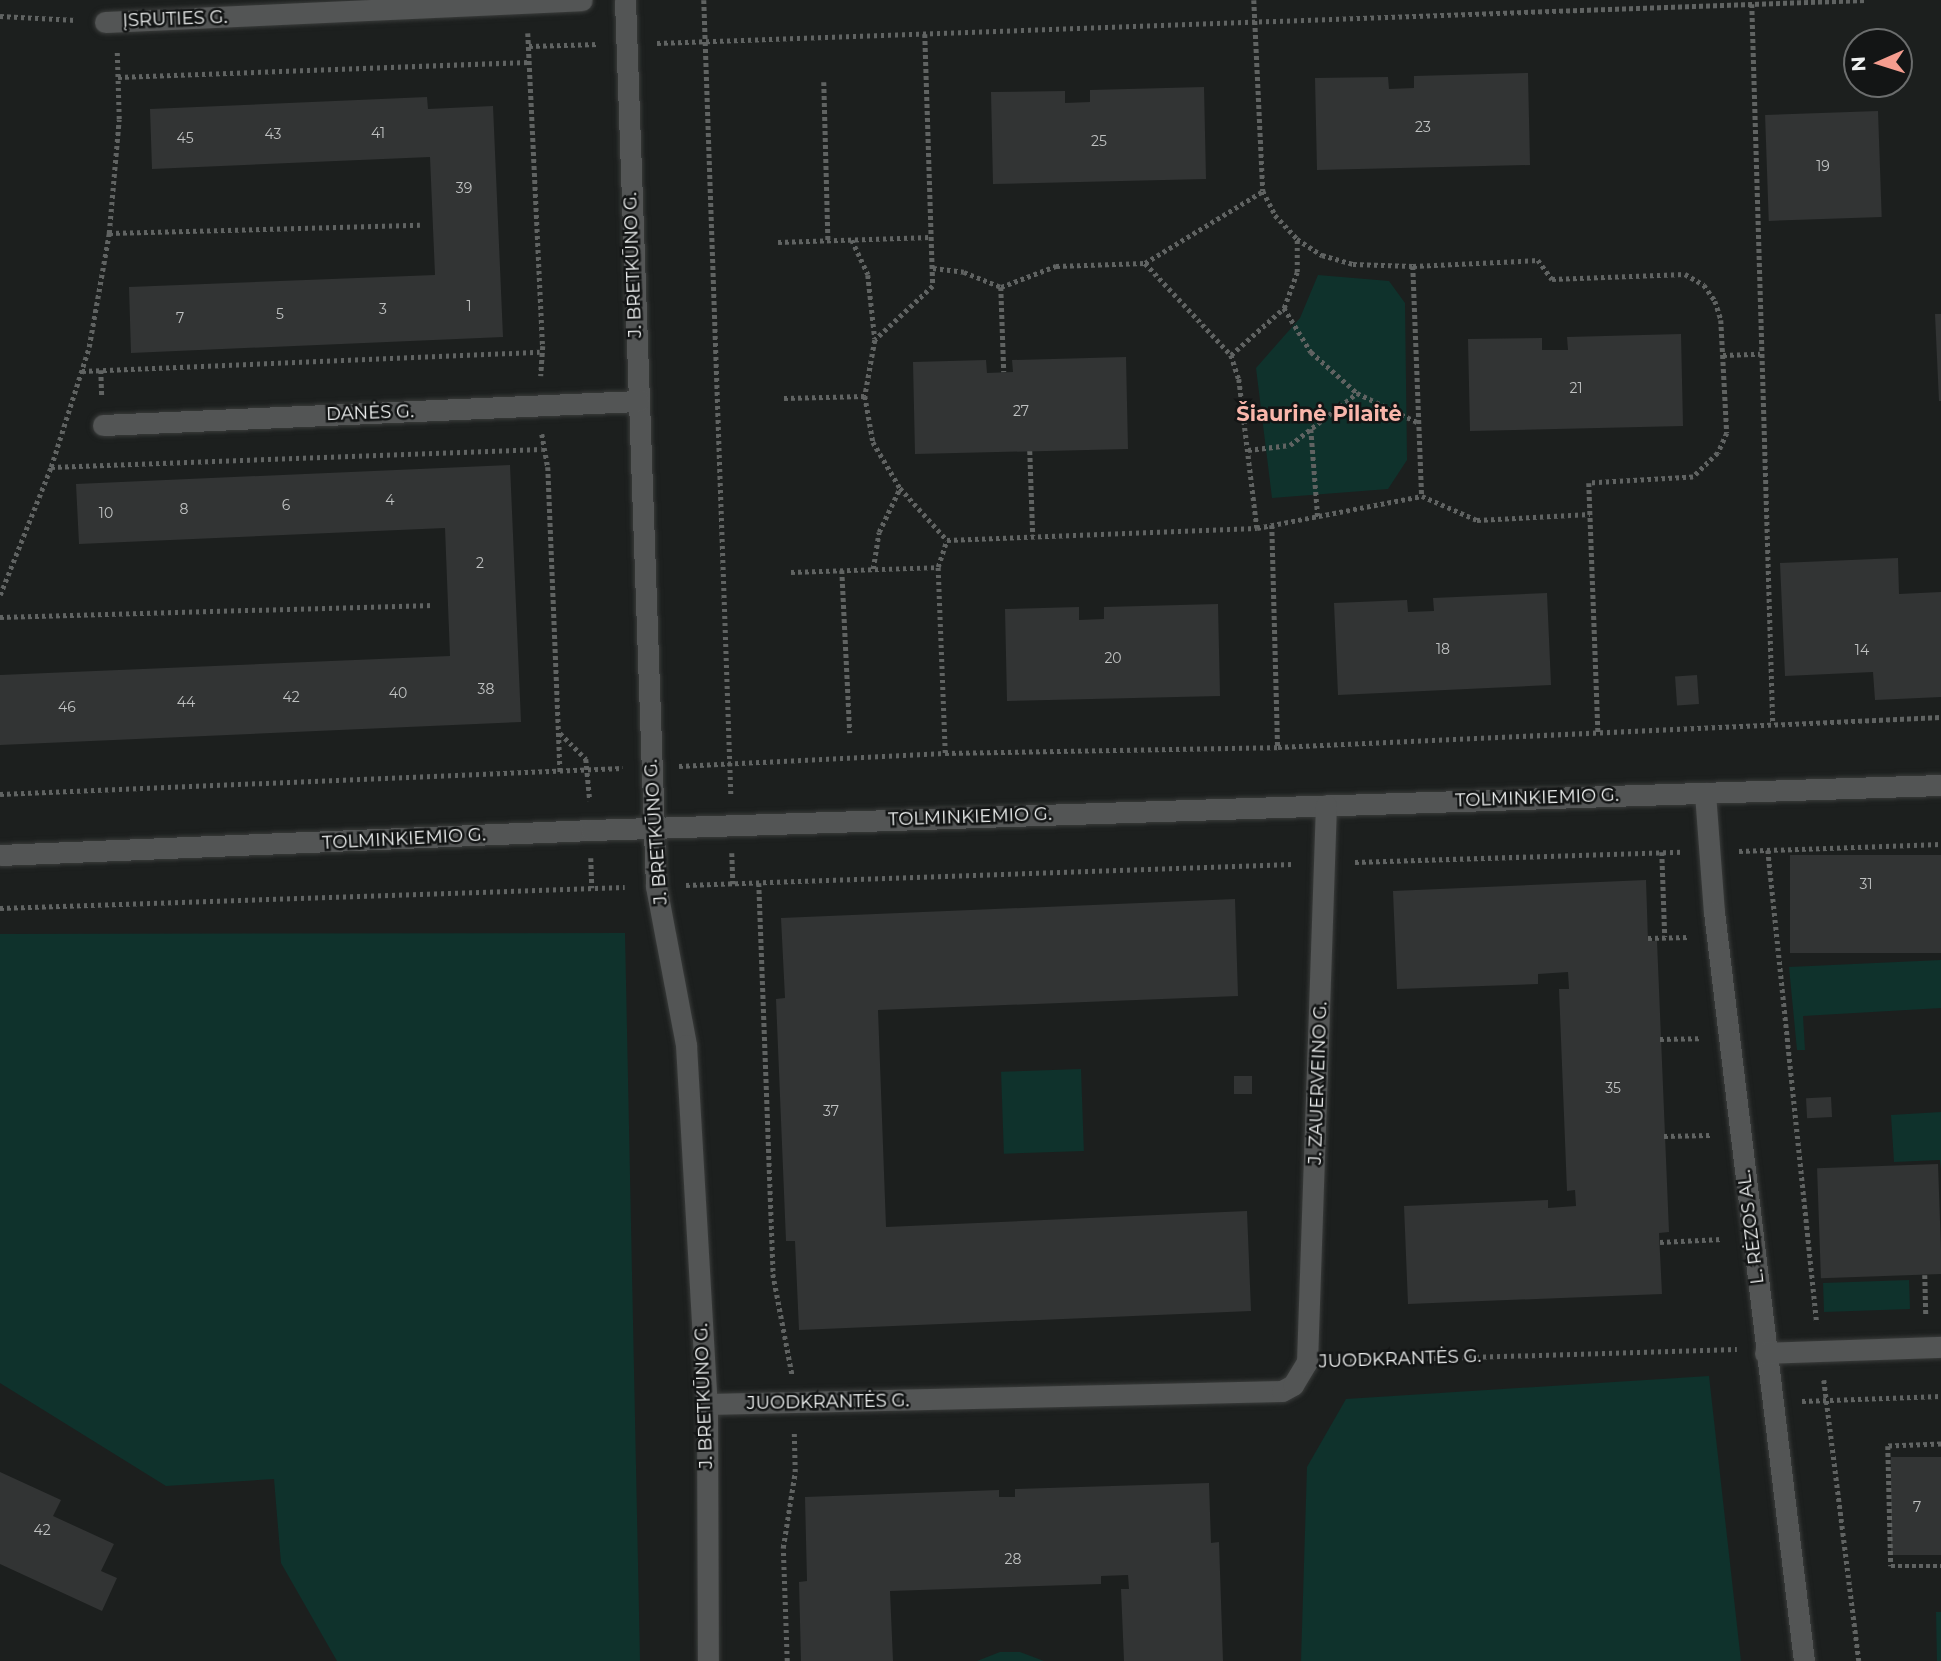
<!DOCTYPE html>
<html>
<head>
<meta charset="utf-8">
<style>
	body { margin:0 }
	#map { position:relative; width:1941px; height:1661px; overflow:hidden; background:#1c1f1e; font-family:Montserrat,sans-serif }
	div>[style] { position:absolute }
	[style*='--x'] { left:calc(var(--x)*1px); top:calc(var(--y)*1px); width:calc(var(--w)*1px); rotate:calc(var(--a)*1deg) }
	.green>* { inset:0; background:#0f322c; transform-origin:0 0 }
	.building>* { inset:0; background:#323434; transform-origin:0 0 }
	.path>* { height:4.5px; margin-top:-2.25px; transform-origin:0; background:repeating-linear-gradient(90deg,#606362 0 3.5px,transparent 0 7px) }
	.roads { filter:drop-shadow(0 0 2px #3a3c3b) drop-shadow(0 0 2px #3a3c3b) }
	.minor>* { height:21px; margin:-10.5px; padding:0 10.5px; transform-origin:10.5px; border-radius:10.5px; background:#535555 }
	span { translate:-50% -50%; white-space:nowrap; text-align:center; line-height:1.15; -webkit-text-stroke:5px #131515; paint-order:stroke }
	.number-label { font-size:14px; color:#bfc1c1 }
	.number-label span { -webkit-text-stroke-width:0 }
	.street-label { font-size:18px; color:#eef0f0 }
	.quarter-label { font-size:21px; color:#f9b6ab; font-weight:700 }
	.north { position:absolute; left:1843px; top:28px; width:70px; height:70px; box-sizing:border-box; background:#131515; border:2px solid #6b6d6d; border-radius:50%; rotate:267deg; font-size:19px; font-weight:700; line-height:28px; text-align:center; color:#eef0f0 }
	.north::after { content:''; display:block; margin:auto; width:24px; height:32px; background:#f59d8f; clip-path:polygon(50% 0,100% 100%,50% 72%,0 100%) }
</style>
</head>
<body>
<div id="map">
	<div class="green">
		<div style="clip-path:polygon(1318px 275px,1389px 281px,1405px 303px,1407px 460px,1388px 489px,1272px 498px,1256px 368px,1300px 318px)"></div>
		<div style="clip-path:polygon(625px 933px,640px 1661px,337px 1661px,281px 1563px,274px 1479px,166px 1486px,0 1383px,0 934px)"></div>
		<div style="clip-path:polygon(1941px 960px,1941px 1008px,1803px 1016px,1805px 1050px,1797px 1050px,1789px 967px)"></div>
		<div style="left:1081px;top:1069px;width:82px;height:80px;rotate:88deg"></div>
		<div style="clip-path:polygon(1941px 1112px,1941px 1170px,1940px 1160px,1894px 1162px,1891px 1115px)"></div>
		<div style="left:1909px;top:1280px;width:29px;height:86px;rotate:88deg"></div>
		<div style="clip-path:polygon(1709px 1376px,1741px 1661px,1301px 1661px,1307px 1467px,1346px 1399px)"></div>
		<div style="clip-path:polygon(1936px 1612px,1941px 1612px,1941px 1661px,1937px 1661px)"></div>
		<div style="clip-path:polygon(1000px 1652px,1020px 1652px,1044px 1661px,977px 1661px)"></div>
	</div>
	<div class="building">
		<div style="clip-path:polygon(1528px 73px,1530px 165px,1317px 170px,1315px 78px,1388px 77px,1389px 89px,1414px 88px,1414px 76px)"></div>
		<div style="clip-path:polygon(1204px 87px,1206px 179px,993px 184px,991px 92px,1065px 91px,1065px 103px,1090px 102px,1090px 90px)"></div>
		<div style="clip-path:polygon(427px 97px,428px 109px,493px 106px,503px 337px,131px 353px,129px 287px,435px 275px,430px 157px,152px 169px,150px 109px)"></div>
		<div style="left:1878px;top:111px;width:106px;height:113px;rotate:88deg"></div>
		<div style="clip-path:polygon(1935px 314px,1941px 314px,1941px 401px,1939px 401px)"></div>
		<div style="clip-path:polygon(1681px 334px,1683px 426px,1470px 431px,1468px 339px,1542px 338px,1542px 350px,1568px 350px,1567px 337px)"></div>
		<div style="clip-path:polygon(1126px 357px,1128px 449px,915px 454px,913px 362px,986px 360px,987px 373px,1013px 372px,1012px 360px)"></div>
		<div style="clip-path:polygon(510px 465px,521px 722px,0 745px,0 675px,450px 656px,445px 528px,79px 544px,76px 484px)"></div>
		<div style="clip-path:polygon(1898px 558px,1899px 594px,1941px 592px,1941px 697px,1875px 700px,1873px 672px,1785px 676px,1780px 563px)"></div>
		<div style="clip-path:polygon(1547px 593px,1551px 685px,1338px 695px,1334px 603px,1407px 600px,1408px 612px,1434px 611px,1433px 598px)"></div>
		<div style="clip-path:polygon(1218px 604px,1220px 696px,1007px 701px,1005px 609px,1079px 607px,1079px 620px,1104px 619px,1104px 607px)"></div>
		<div style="left:1697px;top:675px;width:29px;height:22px;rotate:86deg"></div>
		<div style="left:1941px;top:855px;width:98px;height:151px;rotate:90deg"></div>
		<div style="clip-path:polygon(1646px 880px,1648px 941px,1657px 941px,1669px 1232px,1659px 1233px,1662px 1294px,1408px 1304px,1404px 1206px,1548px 1200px,1548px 1208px,1576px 1206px,1575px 1190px,1567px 1191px,1559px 989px,1569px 989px,1568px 972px,1538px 974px,1538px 984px,1397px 989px,1393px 891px)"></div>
		<div style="clip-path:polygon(1235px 899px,1238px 996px,878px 1010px,886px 1227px,1247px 1211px,1251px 1311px,799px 1330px,795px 1241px,786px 1241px,776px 999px,785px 998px,781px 918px)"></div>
		<div style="left:1252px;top:1076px;width:18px;height:18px;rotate:90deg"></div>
		<div style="left:1831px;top:1097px;width:20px;height:25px;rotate:87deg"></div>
		<div style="left:1938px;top:1164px;width:110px;height:121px;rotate:88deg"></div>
		<div style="left:1941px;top:1457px;width:98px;height:50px;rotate:90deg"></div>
		<div style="clip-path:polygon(0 1472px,61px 1500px,53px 1516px,114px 1544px,101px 1571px,117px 1578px,102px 1611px,0 1564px)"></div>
		<div style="clip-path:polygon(1209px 1483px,1211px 1543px,1219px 1542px,1223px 1661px,1124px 1661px,1121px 1589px,1129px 1589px,1128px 1575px,1101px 1576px,1101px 1584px,890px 1591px,893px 1661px,801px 1661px,799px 1582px,807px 1581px,805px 1497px,999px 1490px,999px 1497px,1015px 1497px,1015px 1489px)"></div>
	</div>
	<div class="path">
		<div style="--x:704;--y:0;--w:795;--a:88.05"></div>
		<div style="--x:1254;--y:0;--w:191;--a:87.3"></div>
		<div style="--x:1263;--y:191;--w:27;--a:63"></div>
		<div style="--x:1275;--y:215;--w:33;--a:47"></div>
		<div style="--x:1297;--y:239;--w:30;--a:33"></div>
		<div style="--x:1322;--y:255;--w:32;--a:16"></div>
		<div style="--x:1353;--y:264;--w:60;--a:1.9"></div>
		<div style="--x:1413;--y:266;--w:125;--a:-2.7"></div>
		<div style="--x:1538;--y:260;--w:24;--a:54"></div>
		<div style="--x:1552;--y:279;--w:133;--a:-2.2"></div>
		<div style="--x:1685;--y:274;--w:22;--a:30"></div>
		<div style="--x:1704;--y:285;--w:19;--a:55"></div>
		<div style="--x:1715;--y:301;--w:20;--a:72"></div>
		<div style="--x:1721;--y:320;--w:113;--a:87"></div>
		<div style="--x:1727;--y:433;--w:22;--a:114"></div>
		<div style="--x:1718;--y:453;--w:35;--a:136"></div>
		<div style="--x:1693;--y:477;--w:104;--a:176.7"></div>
		<div style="--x:1589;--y:483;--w:250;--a:87.9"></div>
		<div style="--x:1752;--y:4;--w:720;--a:88.33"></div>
		<div style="--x:0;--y:16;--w:76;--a:3"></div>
		<div style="--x:528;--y:33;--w:313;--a:87.3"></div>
		<div style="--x:543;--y:346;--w:30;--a:94"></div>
		<div style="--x:925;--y:34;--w:252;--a:88.2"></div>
		<div style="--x:933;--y:286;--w:79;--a:137"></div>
		<div style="--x:875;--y:340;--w:57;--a:100.1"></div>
		<div style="--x:865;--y:396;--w:47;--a:80.1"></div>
		<div style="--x:873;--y:442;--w:53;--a:59.6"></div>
		<div style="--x:900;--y:488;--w:70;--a:47.9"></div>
		<div style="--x:947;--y:540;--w:310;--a:-2.2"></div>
		<div style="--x:1257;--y:528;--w:168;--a:-11"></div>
		<div style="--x:1422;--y:496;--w:60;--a:23.6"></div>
		<div style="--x:1477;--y:520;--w:113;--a:-3"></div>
		<div style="--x:657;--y:43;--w:1210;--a:-2.04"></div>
		<div style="--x:529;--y:46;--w:70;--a:-1.6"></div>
		<div style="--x:118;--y:77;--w:412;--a:-2.1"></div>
		<div style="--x:824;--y:82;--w:158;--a:88.5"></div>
		<div style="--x:109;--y:233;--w:311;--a:-1.5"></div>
		<div style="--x:852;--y:240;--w:38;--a:65"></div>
		<div style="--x:868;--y:275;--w:64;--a:83.8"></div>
		<div style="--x:778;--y:242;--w:153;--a:-1.9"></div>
		<div style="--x:1145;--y:263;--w:126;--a:46.9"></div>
		<div style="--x:1231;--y:355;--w:25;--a:72"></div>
		<div style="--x:1239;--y:379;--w:150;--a:83.1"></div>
		<div style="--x:1413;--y:266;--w:230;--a:87.8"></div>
		<div style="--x:933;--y:268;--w:31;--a:7"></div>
		<div style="--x:964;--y:272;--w:40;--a:22"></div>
		<div style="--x:1001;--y:287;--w:59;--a:-20.9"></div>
		<div style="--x:1056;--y:266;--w:89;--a:-1.9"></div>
		<div style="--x:1145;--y:263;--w:138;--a:-31.4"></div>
		<div style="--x:1001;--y:287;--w:85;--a:88"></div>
		<div style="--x:1284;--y:308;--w:52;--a:58.5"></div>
		<div style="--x:1311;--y:352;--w:62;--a:41.7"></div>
		<div style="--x:1357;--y:393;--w:69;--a:25.8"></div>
		<div style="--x:1231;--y:355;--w:71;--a:-41.6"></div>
		<div style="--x:1284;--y:308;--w:38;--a:-70"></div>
		<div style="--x:1297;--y:272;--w:33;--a:-90"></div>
		<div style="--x:1723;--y:355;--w:37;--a:-2"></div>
		<div style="--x:101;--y:370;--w:26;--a:88"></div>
		<div style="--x:82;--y:371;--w:458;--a:-2.4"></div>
		<div style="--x:784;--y:398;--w:81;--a:-1.4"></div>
		<div style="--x:1311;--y:429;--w:88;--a:85.5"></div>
		<div style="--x:542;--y:434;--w:34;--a:80"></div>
		<div style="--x:548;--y:467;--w:305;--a:87.7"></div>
		<div style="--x:1248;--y:450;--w:42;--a:-6.8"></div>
		<div style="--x:1290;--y:445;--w:85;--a:-37.8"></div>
		<div style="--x:1030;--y:451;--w:85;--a:88"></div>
		<div style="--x:51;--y:467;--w:491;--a:-2.1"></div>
		<div style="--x:1272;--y:525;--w:222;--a:88.5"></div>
		<div style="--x:873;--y:569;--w:37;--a:-81"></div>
		<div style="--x:879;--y:532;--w:49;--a:-64.5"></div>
		<div style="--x:842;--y:570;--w:163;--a:87.2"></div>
		<div style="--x:791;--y:572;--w:147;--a:-1.9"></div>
		<div style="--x:0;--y:595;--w:138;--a:-68.3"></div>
		<div style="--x:51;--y:467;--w:126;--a:-72.4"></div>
		<div style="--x:89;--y:347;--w:116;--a:-80"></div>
		<div style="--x:109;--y:233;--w:114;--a:-85"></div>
		<div style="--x:119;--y:119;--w:69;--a:-91.7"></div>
		<div style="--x:0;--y:617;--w:434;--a:-1.6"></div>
		<div style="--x:560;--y:733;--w:37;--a:45"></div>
		<div style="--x:586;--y:759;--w:42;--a:84.6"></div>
		<div style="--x:945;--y:753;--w:186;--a:-92.2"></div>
		<div style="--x:938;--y:567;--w:28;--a:-72"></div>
		<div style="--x:679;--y:766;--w:266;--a:-2.8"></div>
		<div style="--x:945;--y:753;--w:333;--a:-1"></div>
		<div style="--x:1278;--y:747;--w:664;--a:-2.59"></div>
		<div style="--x:0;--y:794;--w:623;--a:-2.39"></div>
		<div style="--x:1768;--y:850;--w:476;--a:84.1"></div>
		<div style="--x:1739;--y:851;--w:202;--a:-2"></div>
		<div style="--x:1662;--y:852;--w:85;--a:88"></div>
		<div style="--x:732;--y:853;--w:31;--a:88"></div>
		<div style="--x:591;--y:858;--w:30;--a:88"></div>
		<div style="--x:1355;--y:862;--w:327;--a:-1.8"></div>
		<div style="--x:759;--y:883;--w:391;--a:87.9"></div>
		<div style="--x:773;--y:1274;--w:102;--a:79.2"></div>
		<div style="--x:686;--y:885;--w:607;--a:-1.98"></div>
		<div style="--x:0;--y:908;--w:625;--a:-1.92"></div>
		<div style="--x:1648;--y:938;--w:41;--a:-1.4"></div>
		<div style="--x:1660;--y:1039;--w:39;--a:-1"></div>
		<div style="--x:1664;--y:1136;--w:46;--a:-1.2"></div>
		<div style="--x:1660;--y:1242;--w:62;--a:-2.8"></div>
		<div style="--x:1925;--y:1275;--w:41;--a:88.6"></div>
		<div style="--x:1336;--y:1361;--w:401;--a:-1.7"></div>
		<div style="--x:1824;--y:1380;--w:283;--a:82.9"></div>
		<div style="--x:1802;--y:1401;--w:139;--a:-2.1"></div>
		<div style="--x:1941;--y:1444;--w:53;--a:177.8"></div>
		<div style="--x:1888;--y:1446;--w:120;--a:88.6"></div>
		<div style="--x:1891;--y:1566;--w:50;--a:0"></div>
		<div style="--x:787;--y:1661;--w:113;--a:-92"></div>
		<div style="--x:783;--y:1548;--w:77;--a:-81"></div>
		<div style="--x:795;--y:1472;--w:40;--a:-91.4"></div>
	</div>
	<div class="roads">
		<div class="minor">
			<div style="--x:625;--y:0;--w:887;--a:88"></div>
			<div style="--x:656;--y:886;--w:162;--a:79.3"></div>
			<div style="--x:686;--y:1045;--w:360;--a:86.7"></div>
			<div style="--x:707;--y:1404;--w:257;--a:89.8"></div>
			<div style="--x:105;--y:22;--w:477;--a:-2.6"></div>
			<div style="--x:103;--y:425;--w:536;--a:-2.57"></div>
			<div style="--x:1705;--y:793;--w:119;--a:85.7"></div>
			<div style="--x:1714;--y:912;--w:754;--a:83.15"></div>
			<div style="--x:0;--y:855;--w:592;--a:-2.42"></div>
			<div style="--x:591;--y:830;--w:1351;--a:-1.91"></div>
			<div style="--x:1765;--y:1353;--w:176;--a:-2"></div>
			<div style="--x:707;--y:1404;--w:575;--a:-1.3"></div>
			<div style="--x:1282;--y:1391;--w:13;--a:-29"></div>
			<div style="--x:1293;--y:1385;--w:27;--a:-59"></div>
			<div style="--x:1307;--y:1362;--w:557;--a:-88.05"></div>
		</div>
	</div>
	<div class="number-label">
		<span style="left:1423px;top:127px">23</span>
		<span style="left:378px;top:133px">41</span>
		<span style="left:273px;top:134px">43</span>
		<span style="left:185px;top:138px">45</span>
		<span style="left:1099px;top:141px">25</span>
		<span style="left:1823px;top:166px">19</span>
		<span style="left:464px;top:188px">39</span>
		<span style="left:469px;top:306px">1</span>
		<span style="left:383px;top:309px">3</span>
		<span style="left:280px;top:314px">5</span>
		<span style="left:180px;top:318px">7</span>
		<span style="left:1576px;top:388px">21</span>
		<span style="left:1021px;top:411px">27</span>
		<span style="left:390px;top:500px">4</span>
		<span style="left:286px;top:505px">6</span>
		<span style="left:184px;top:509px">8</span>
		<span style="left:106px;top:513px">10</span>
		<span style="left:480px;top:563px">2</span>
		<span style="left:1443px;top:649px">18</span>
		<span style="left:1862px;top:650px">14</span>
		<span style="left:1113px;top:658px">20</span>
		<span style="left:486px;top:689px">38</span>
		<span style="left:398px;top:693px">40</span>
		<span style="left:291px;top:697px">42</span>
		<span style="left:186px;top:702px">44</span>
		<span style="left:67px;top:707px">46</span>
		<span style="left:1866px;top:884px">31</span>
		<span style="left:1613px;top:1088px">35</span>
		<span style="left:831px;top:1111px">37</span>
		<span style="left:1917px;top:1507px">7</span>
		<span style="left:42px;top:1530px">42</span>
		<span style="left:1013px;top:1559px">28</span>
	</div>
	<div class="street-label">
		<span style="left:175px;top:19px;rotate:-2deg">ĮSRUTIES G.</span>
		<span style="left:633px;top:265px;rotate:-92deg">J. BRETKŪNO G.</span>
		<span style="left:370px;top:413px;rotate:-2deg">DANĖS G.</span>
		<span style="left:1537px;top:798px;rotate:-2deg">TOLMINKIEMIO G.</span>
		<span style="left:970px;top:817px;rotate:-2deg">TOLMINKIEMIO G.</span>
		<span style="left:656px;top:832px;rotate:-94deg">J. BRETKŪNO G.</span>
		<span style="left:404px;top:839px;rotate:-3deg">TOLMINKIEMIO G.</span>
		<span style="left:1318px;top:1083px;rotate:-88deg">J. ZAUERVEINO G.</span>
		<span style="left:1751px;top:1227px;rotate:-97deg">L. RĖZOS AL.</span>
		<span style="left:1400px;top:1359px;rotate:-2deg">JUODKRANTĖS G.</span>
		<span style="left:704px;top:1396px;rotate:-92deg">J. BRETKŪNO G.</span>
		<span style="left:828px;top:1402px;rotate:-1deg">JUODKRANTĖS G.</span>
	</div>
	<div class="quarter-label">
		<span style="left:1319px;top:414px">Šiaurinė Pilaitė</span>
	</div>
	<div class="north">N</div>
</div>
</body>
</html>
